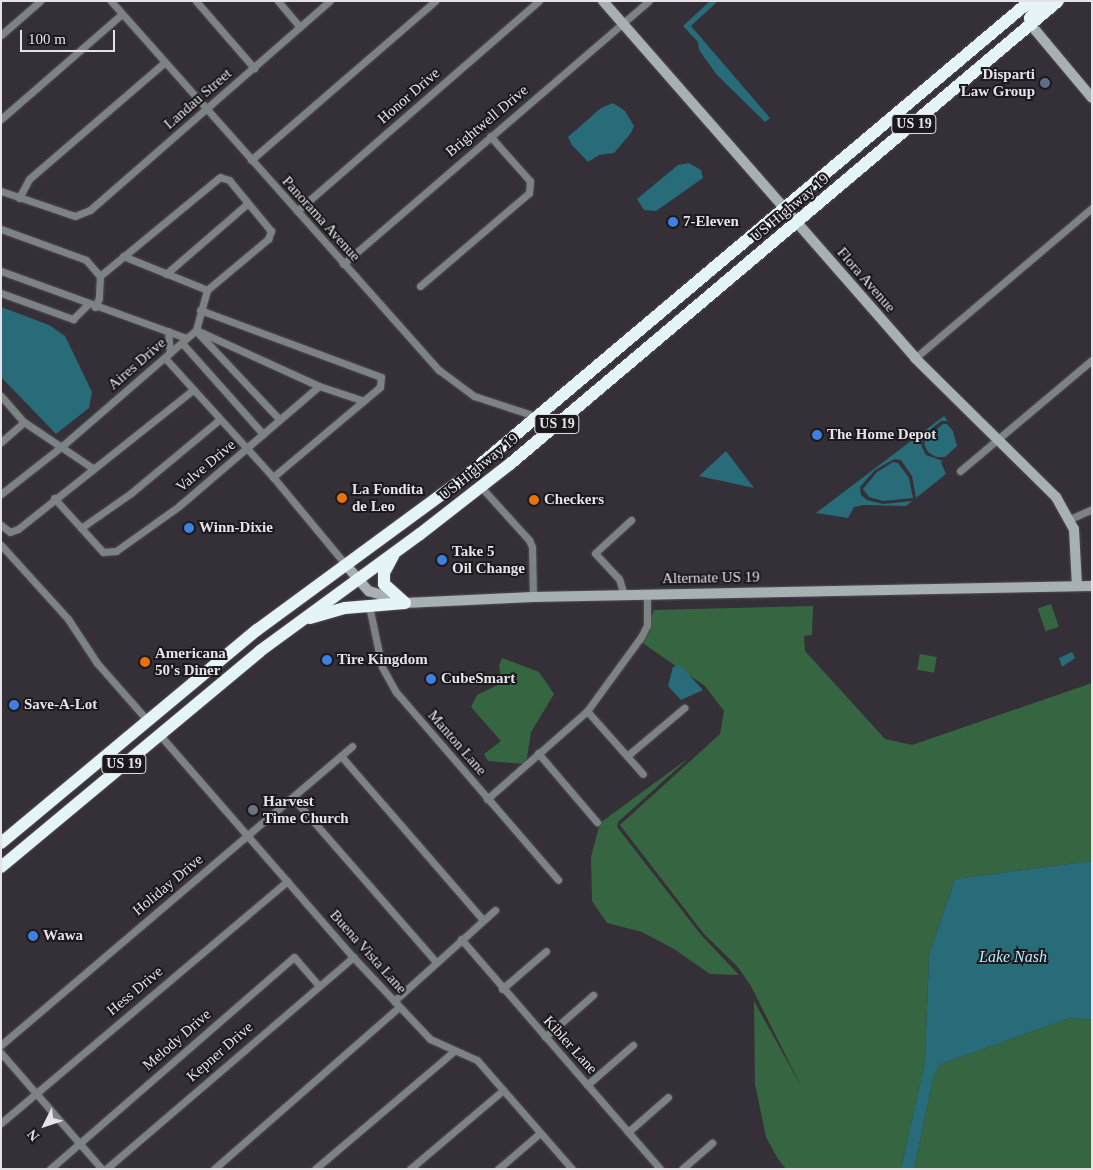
<!DOCTYPE html>
<html>
<head>
<meta charset="utf-8">
<style>
	body { margin:0 }
	#map { position:relative; width:1093px; height:1170px; overflow:hidden; background:#353038; font-family:Georgia,serif }
	div>[style] { position:absolute }
	[style*='--x'] { left:calc(var(--x)*1px); top:calc(var(--y)*1px); width:calc(var(--w)*1px); rotate:calc(var(--a)*1deg) }
	.green>* { inset:0; background:#366641; transform-origin:0 0 }
	.water>* { inset:0; background:#276c78 }
	.roads { filter:drop-shadow(0 0 1px #514d54) drop-shadow(0 0 1px #514d54) }
	.street>* { height:7px; margin:-3.5px; padding:0 3.5px; transform-origin:3.5px; border-radius:3.5px; background:#7d8384 }
	.secondary>* { height:10px; margin:-5px; padding:0 5px; transform-origin:5px; border-radius:5px; background:#a7b1b3 }
	.highway>* { height:12px; margin:-6px; padding:0 6px; transform-origin:6px; border-radius:6px; background:#e5f4f7 }
	.dots>* { width:14px; height:14px; translate:-50% -50%; box-sizing:border-box; border:2px solid #1b191d; border-radius:50% }
	span { translate:-50% -50%; white-space:nowrap; text-align:center; line-height:1.15; -webkit-text-stroke:4px #1b191d; paint-order:stroke }
	.shield-label span { padding:1px 4px; background:#1b191d; border:1px solid; border-radius:4px; -webkit-text-stroke-width:0 }
	.shield-label { font-size:14px; color:#e6e3e8; font-weight:700 }
	.poi-label { font-size:15px; color:#e6e3e8; font-weight:700 }
	.right { translate:-100% -50%; text-align:right }
	.left { translate:0 -50%; text-align:left }
	.street-label { font-size:15px; color:#e6e3e8 }
	.water-label { font-size:16px; color:#b6eef9; font-style:italic }
	.frame { position:absolute; inset:0; border:2px solid #e6e3e8; pointer-events:none }
	.north { position:absolute; left:20px; top:1100px; width:50px; height:50px; -webkit-text-stroke:4px #1b191d; paint-order:stroke; rotate:229deg; font-size:14px; font-weight:700; line-height:20px; text-align:center; color:#e6e3e8 }
	.north::after { content:''; display:block; margin:auto; width:18px; height:22px; background:#e6e3e8; clip-path:polygon(50% 0,100% 100%,50% 72%,0 100%) }
	.scale { position:absolute; left:20px; top:30px; width:95px; height:22px; box-sizing:border-box; border:2px solid #e6e3e8; border-top:0; padding-left:6px; font-size:15px; line-height:18px; white-space:nowrap; color:#e6e3e8; -webkit-text-stroke:4px #1b191d; paint-order:stroke }
</style>
</head>
<body>
<div id="map">
	<div class="green">
		<div style="left:1051px;top:604px;width:24px;height:14px;rotate:71deg"></div>
		<div style="clip-path:polygon(813px 606px,812px 635px,804px 636px,805px 651px,885px 739px,912px 745px,1092px 683px,1092px 861px,955px 879px,929px 955px,925px 1062px,901px 1169px,786px 1169px,778px 1159px,766px 1137px,755px 1084px,754px 1001px,801px 1086px,751px 986px,737px 966px,704px 934px,620px 825px,720px 734px,724px 711px,705px 686px,641px 642px,654px 610px)"></div>
		<div style="left:920px;top:654px;width:17px;height:16px;rotate:10deg"></div>
		<div style="clip-path:polygon(502px 658px,539px 672px,554px 694px,531px 732px,526px 764px,488px 761px,484px 754px,501px 741px,471px 707px,477px 695px,502px 683px,499px 666px)"></div>
		<div style="clip-path:polygon(690px 757px,618px 822px,617px 827px,702px 936px,739px 975px,710px 974px,674px 949px,642px 932px,607px 923px,592px 901px,591px 857px,600px 823px)"></div>
		<div style="clip-path:polygon(1070px 1018px,1092px 1020px,1092px 1169px,914px 1169px,934px 1074px,941px 1064px)"></div>
	</div>
	<div class="water">
		<div style="clip-path:polygon(710px 1px,718px 1px,691px 26px,770px 118px,765px 122px,717px 75px,699px 50px,698px 42px,683px 26px)"></div>
		<div style="clip-path:polygon(613px 103px,625px 111px,634px 126px,631px 133px,614px 153px,599px 155px,588px 162px,572px 145px,568px 137px,601px 108px)"></div>
		<div style="clip-path:polygon(689px 163px,701px 170px,703px 178px,656px 211px,644px 210px,637px 199px,678px 165px)"></div>
		<div style="clip-path:polygon(1px 307px,49px 325px,65px 336px,92px 392px,89px 408px,56px 434px,1px 377px)"></div>
		<div style="clip-path:polygon(944px 416px,948px 421px,941px 421px,925px 434px,921px 445px,926px 455px,943px 461px,941px 463px,946px 474px,916px 498px,912px 476px,901px 460px,894px 459px,875px 470px,860px 487px,861px 495px,867px 500px,883px 504px,912px 501px,906px 506px,863px 505px,854px 507px,848px 518px,816px 513px)"></div>
		<div style="clip-path:polygon(943px 424px,947px 424px,953px 431px,957px 446px,945px 457px,936px 457px,928px 452px,924px 444px,927px 437px)"></div>
		<div style="clip-path:polygon(726px 451px,754px 488px,699px 476px)"></div>
		<div style="clip-path:polygon(893px 462px,898px 463px,909px 478px,913px 498px,883px 501px,869px 497px,863px 489px,877px 472px)"></div>
		<div style="clip-path:polygon(1072px 652px,1075px 658px,1062px 667px,1059px 658px)"></div>
		<div style="clip-path:polygon(680px 665px,703px 690px,681px 700px,668px 686px,673px 667px)"></div>
		<div style="clip-path:polygon(1092px 861px,1092px 1020px,1070px 1018px,941px 1064px,934px 1074px,914px 1169px,901px 1169px,925px 1062px,929px 955px,955px 879px)"></div>
	</div>
	<div class="roads">
		<div class="street">
			<div style="--x:111;--y:1;--w:494;--a:48.4"></div>
			<div style="--x:439;--y:370;--w:44;--a:36.6"></div>
			<div style="--x:474;--y:396;--w:67;--a:18.2"></div>
			<div style="--x:196;--y:1;--w:89;--a:49.1"></div>
			<div style="--x:278;--y:1;--w:34;--a:50"></div>
			<div style="--x:1;--y:35;--w:52;--a:-41.1"></div>
			<div style="--x:1;--y:119;--w:160;--a:-41"></div>
			<div style="--x:251;--y:160;--w:243;--a:-40.8"></div>
			<div style="--x:1;--y:191;--w:78;--a:18.7"></div>
			<div style="--x:75;--y:216;--w:16;--a:-22"></div>
			<div style="--x:90;--y:210;--w:318;--a:-41.1"></div>
			<div style="--x:19;--y:198;--w:21;--a:-62"></div>
			<div style="--x:29;--y:179;--w:179;--a:-40.7"></div>
			<div style="--x:297;--y:211;--w:320;--a:-41"></div>
			<div style="--x:1;--y:229;--w:90;--a:20"></div>
			<div style="--x:86;--y:260;--w:21;--a:49"></div>
			<div style="--x:100;--y:276;--w:22;--a:93"></div>
			<div style="--x:99;--y:298;--w:10;--a:114"></div>
			<div style="--x:123;--y:256;--w:91;--a:22"></div>
			<div style="--x:343;--y:264;--w:403;--a:-40.7"></div>
			<div style="--x:1;--y:271;--w:197;--a:19.9"></div>
			<div style="--x:166;--y:274;--w:108;--a:-40.9"></div>
			<div style="--x:420;--y:286;--w:143;--a:-40.5"></div>
			<div style="--x:529;--y:193;--w:12;--a:-85"></div>
			<div style="--x:530;--y:181;--w:60;--a:-131.6"></div>
			<div style="--x:1;--y:293;--w:77;--a:19.9"></div>
			<div style="--x:73;--y:319;--w:21;--a:-45"></div>
			<div style="--x:200;--y:310;--w:193;--a:20.3"></div>
			<div style="--x:381;--y:377;--w:10;--a:96"></div>
			<div style="--x:380;--y:387;--w:140;--a:139.9"></div>
			<div style="--x:196;--y:330;--w:135;--a:24.5"></div>
			<div style="--x:319;--y:386;--w:47;--a:18.4"></div>
			<div style="--x:168;--y:331;--w:22;--a:85"></div>
			<div style="--x:199;--y:334;--w:117;--a:46.7"></div>
			<div style="--x:182;--y:343;--w:122;--a:48.3"></div>
			<div style="--x:165;--y:358;--w:161;--a:47.8"></div>
			<div style="--x:273;--y:477;--w:114;--a:50.3"></div>
			<div style="--x:915;--y:358;--w:232;--a:-40.3"></div>
			<div style="--x:1;--y:396;--w:35;--a:49"></div>
			<div style="--x:24;--y:422;--w:84;--a:33.9"></div>
			<div style="--x:1;--y:442;--w:30;--a:-41"></div>
			<div style="--x:960;--y:471;--w:172;--a:-40.1"></div>
			<div style="--x:481;--y:487;--w:72;--a:47.8"></div>
			<div style="--x:529;--y:540;--w:8;--a:67"></div>
			<div style="--x:532;--y:547;--w:50;--a:88.9"></div>
			<div style="--x:1;--y:494;--w:76;--a:-38.1"></div>
			<div style="--x:61;--y:447;--w:179;--a:-40.9"></div>
			<div style="--x:196;--y:330;--w:41;--a:-74.6"></div>
			<div style="--x:207;--y:290;--w:80;--a:-39.9"></div>
			<div style="--x:268;--y:239;--w:9;--a:-69"></div>
			<div style="--x:271;--y:231;--w:66;--a:-129.5"></div>
			<div style="--x:229;--y:180;--w:9;--a:-162"></div>
			<div style="--x:220;--y:177;--w:156;--a:140.5"></div>
			<div style="--x:54;--y:498;--w:73;--a:47.8"></div>
			<div style="--x:103;--y:552;--w:13;--a:-4"></div>
			<div style="--x:116;--y:551;--w:77;--a:-35.5"></div>
			<div style="--x:179;--y:506;--w:184;--a:-40.6"></div>
			<div style="--x:1070;--y:519;--w:24;--a:-24"></div>
			<div style="--x:1;--y:525;--w:11;--a:38"></div>
			<div style="--x:10;--y:532;--w:9;--a:-21"></div>
			<div style="--x:18;--y:529;--w:223;--a:-38.5"></div>
			<div style="--x:81;--y:528;--w:61;--a:-35"></div>
			<div style="--x:131;--y:493;--w:114;--a:-39.7"></div>
			<div style="--x:1;--y:545;--w:100;--a:47.8"></div>
			<div style="--x:68;--y:619;--w:53;--a:56.6"></div>
			<div style="--x:97;--y:663;--w:76;--a:48.7"></div>
			<div style="--x:624;--y:595;--w:17;--a:-107"></div>
			<div style="--x:619;--y:579;--w:35;--a:-133"></div>
			<div style="--x:595;--y:553;--w:49;--a:-42.5"></div>
			<div style="--x:369;--y:606;--w:62;--a:78"></div>
			<div style="--x:382;--y:667;--w:29;--a:61"></div>
			<div style="--x:396;--y:692;--w:248;--a:49.2"></div>
			<div style="--x:587;--y:711;--w:84;--a:48.4"></div>
			<div style="--x:159;--y:734;--w:296;--a:49"></div>
			<div style="--x:353;--y:957;--w:112;--a:46.8"></div>
			<div style="--x:430;--y:1039;--w:51;--a:24.1"></div>
			<div style="--x:477;--y:1060;--w:145;--a:48.9"></div>
			<div style="--x:538;--y:753;--w:91;--a:49.5"></div>
			<div style="--x:341;--y:756;--w:217;--a:49.1"></div>
			<div style="--x:627;--y:756;--w:75;--a:-40.1"></div>
			<div style="--x:293;--y:798;--w:218;--a:48.9"></div>
			<div style="--x:487;--y:799;--w:133;--a:-41.3"></div>
			<div style="--x:587;--y:711;--w:92;--a:-53.9"></div>
			<div style="--x:641;--y:637;--w:13;--a:-63"></div>
			<div style="--x:647;--y:625;--w:30;--a:-90"></div>
			<div style="--x:461;--y:939;--w:304;--a:49.1"></div>
			<div style="--x:502;--y:989;--w:58;--a:-40.8"></div>
			<div style="--x:394;--y:1001;--w:136;--a:-42"></div>
			<div style="--x:545;--y:1037;--w:64;--a:-41.2"></div>
			<div style="--x:1;--y:1045;--w:461;--a:-40.4"></div>
			<div style="--x:1;--y:1053;--w:154;--a:49"></div>
			<div style="--x:587;--y:1085;--w:61;--a:-41"></div>
			<div style="--x:1;--y:1123;--w:375;--a:-40.2"></div>
			<div style="--x:628;--y:1132;--w:53;--a:-41.2"></div>
			<div style="--x:50;--y:1169;--w:323;--a:-41"></div>
			<div style="--x:294;--y:957;--w:38;--a:49"></div>
			<div style="--x:106;--y:1169;--w:326;--a:-40.6"></div>
			<div style="--x:214;--y:1169;--w:246;--a:-41.2"></div>
			<div style="--x:315;--y:1169;--w:181;--a:-40.3"></div>
			<div style="--x:410;--y:1169;--w:122;--a:-40.3"></div>
			<div style="--x:498;--y:1169;--w:55;--a:-40.6"></div>
			<div style="--x:682;--y:1169;--w:40;--a:-41"></div>
		</div>
		<div class="secondary">
			<div style="--x:603;--y:1;--w:474;--a:48.8"></div>
			<div style="--x:915;--y:358;--w:198;--a:44.6"></div>
			<div style="--x:1056;--y:497;--w:37;--a:61"></div>
			<div style="--x:1074;--y:529;--w:57;--a:87"></div>
			<div style="--x:1031;--y:25;--w:95;--a:50.1"></div>
			<div style="--x:346;--y:565;--w:35;--a:49"></div>
			<div style="--x:369;--y:591;--w:38;--a:18"></div>
			<div style="--x:405;--y:603;--w:128;--a:-2.7"></div>
			<div style="--x:533;--y:597;--w:559;--a:-1.13"></div>
		</div>
		<div class="highway">
			<div style="--x:1031;--y:25;--w:7;--a:-98"></div>
			<div style="--x:1030;--y:18;--w:21;--a:-53"></div>
			<div style="--x:393;--y:556;--w:19;--a:118"></div>
			<div style="--x:384;--y:573;--w:11;--a:90"></div>
			<div style="--x:384;--y:584;--w:28;--a:42"></div>
			<div style="--x:310;--y:618;--w:36;--a:-16"></div>
			<div style="--x:345;--y:608;--w:60;--a:-4.8"></div>
			<div style="--x:1;--y:843;--w:333;--a:-39.8"></div>
			<div style="--x:257;--y:630;--w:263;--a:-36.3"></div>
			<div style="--x:469;--y:474;--w:734;--a:-40.14"></div>
			<div style="--x:1;--y:867;--w:337;--a:-39.8"></div>
			<div style="--x:260;--y:651;--w:198;--a:-36.2"></div>
			<div style="--x:420;--y:534;--w:114;--a:-37.9"></div>
			<div style="--x:510;--y:464;--w:717;--a:-40.19"></div>
		</div>
	</div>
	<div class="dots">
		<div style="left:1045px;top:83px;background:#5c6f8a"></div>
		<div style="left:673px;top:222px;background:#3f7fe0"></div>
		<div style="left:817px;top:435px;background:#3f7fe0"></div>
		<div style="left:342px;top:498px;background:#e8710a"></div>
		<div style="left:534px;top:500px;background:#e8710a"></div>
		<div style="left:189px;top:528px;background:#3f7fe0"></div>
		<div style="left:442px;top:560px;background:#3f7fe0"></div>
		<div style="left:327px;top:660px;background:#3f7fe0"></div>
		<div style="left:145px;top:662px;background:#e8710a"></div>
		<div style="left:431px;top:679px;background:#3f7fe0"></div>
		<div style="left:14px;top:705px;background:#3f7fe0"></div>
		<div style="left:253px;top:810px;background:#6b7280"></div>
		<div style="left:33px;top:936px;background:#3f7fe0"></div>
	</div>
	<div class="shield-label">
		<span style="left:914px;top:124px">US 19</span>
		<span style="left:557px;top:424px">US 19</span>
		<span style="left:124px;top:764px">US 19</span>
	</div>
	<div class="poi-label">
		<span class="right" style="left:1035px;top:83px">Disparti<br>Law Group</span>
		<span class="left" style="left:683px;top:222px">7-Eleven</span>
		<span class="left" style="left:827px;top:435px">The Home Depot</span>
		<span class="left" style="left:352px;top:498px">La Fondita<br>de Leo</span>
		<span class="left" style="left:544px;top:500px">Checkers</span>
		<span class="left" style="left:199px;top:528px">Winn-Dixie</span>
		<span class="left" style="left:452px;top:560px">Take 5<br>Oil Change</span>
		<span class="left" style="left:155px;top:662px">Americana<br>50's Diner</span>
		<span class="left" style="left:337px;top:660px">Tire Kingdom</span>
		<span class="left" style="left:441px;top:679px">CubeSmart</span>
		<span class="left" style="left:24px;top:705px">Save-A-Lot</span>
		<span class="left" style="left:263px;top:810px">Harvest<br>Time Church</span>
		<span class="left" style="left:43px;top:936px">Wawa</span>
	</div>
	<div class="street-label">
		<span style="left:409px;top:96px;rotate:-41deg">Honor Drive</span>
		<span style="left:198px;top:99px;rotate:-41deg">Landau Street</span>
		<span style="left:487px;top:121px;rotate:-40deg">Brightwell Drive</span>
		<span style="left:790px;top:208px;rotate:-40deg">US Highway 19</span>
		<span style="left:321px;top:219px;rotate:48deg">Panorama Avenue</span>
		<span style="left:866px;top:280px;rotate:49deg">Flora Avenue</span>
		<span style="left:137px;top:364px;rotate:-41deg">Aires Drive</span>
		<span style="left:206px;top:466px;rotate:-40deg">Valve Drive</span>
		<span style="left:479px;top:467px;rotate:-39deg">US Highway 19</span>
		<span style="left:711px;top:578px;rotate:-1deg">Alternate US 19</span>
		<span style="left:457px;top:743px;rotate:49deg">Manton Lane</span>
		<span style="left:168px;top:885px;rotate:-40deg">Holiday Drive</span>
		<span style="left:368px;top:952px;rotate:48deg">Buena Vista Lane</span>
		<span style="left:135px;top:991px;rotate:-40deg">Hess Drive</span>
		<span style="left:177px;top:1040px;rotate:-41deg">Melody Drive</span>
		<span style="left:570px;top:1045px;rotate:48deg">Kibler Lane</span>
		<span style="left:220px;top:1052px;rotate:-41deg">Kepner Drive</span>
	</div>
	<div class="water-label">
		<span style="left:1013px;top:957px">Lake Nash</span>
	</div>
	<div class="frame"></div>
	<div class="north">N</div>
	<div class="scale">100 m</div>
</div>
</body>
</html>
